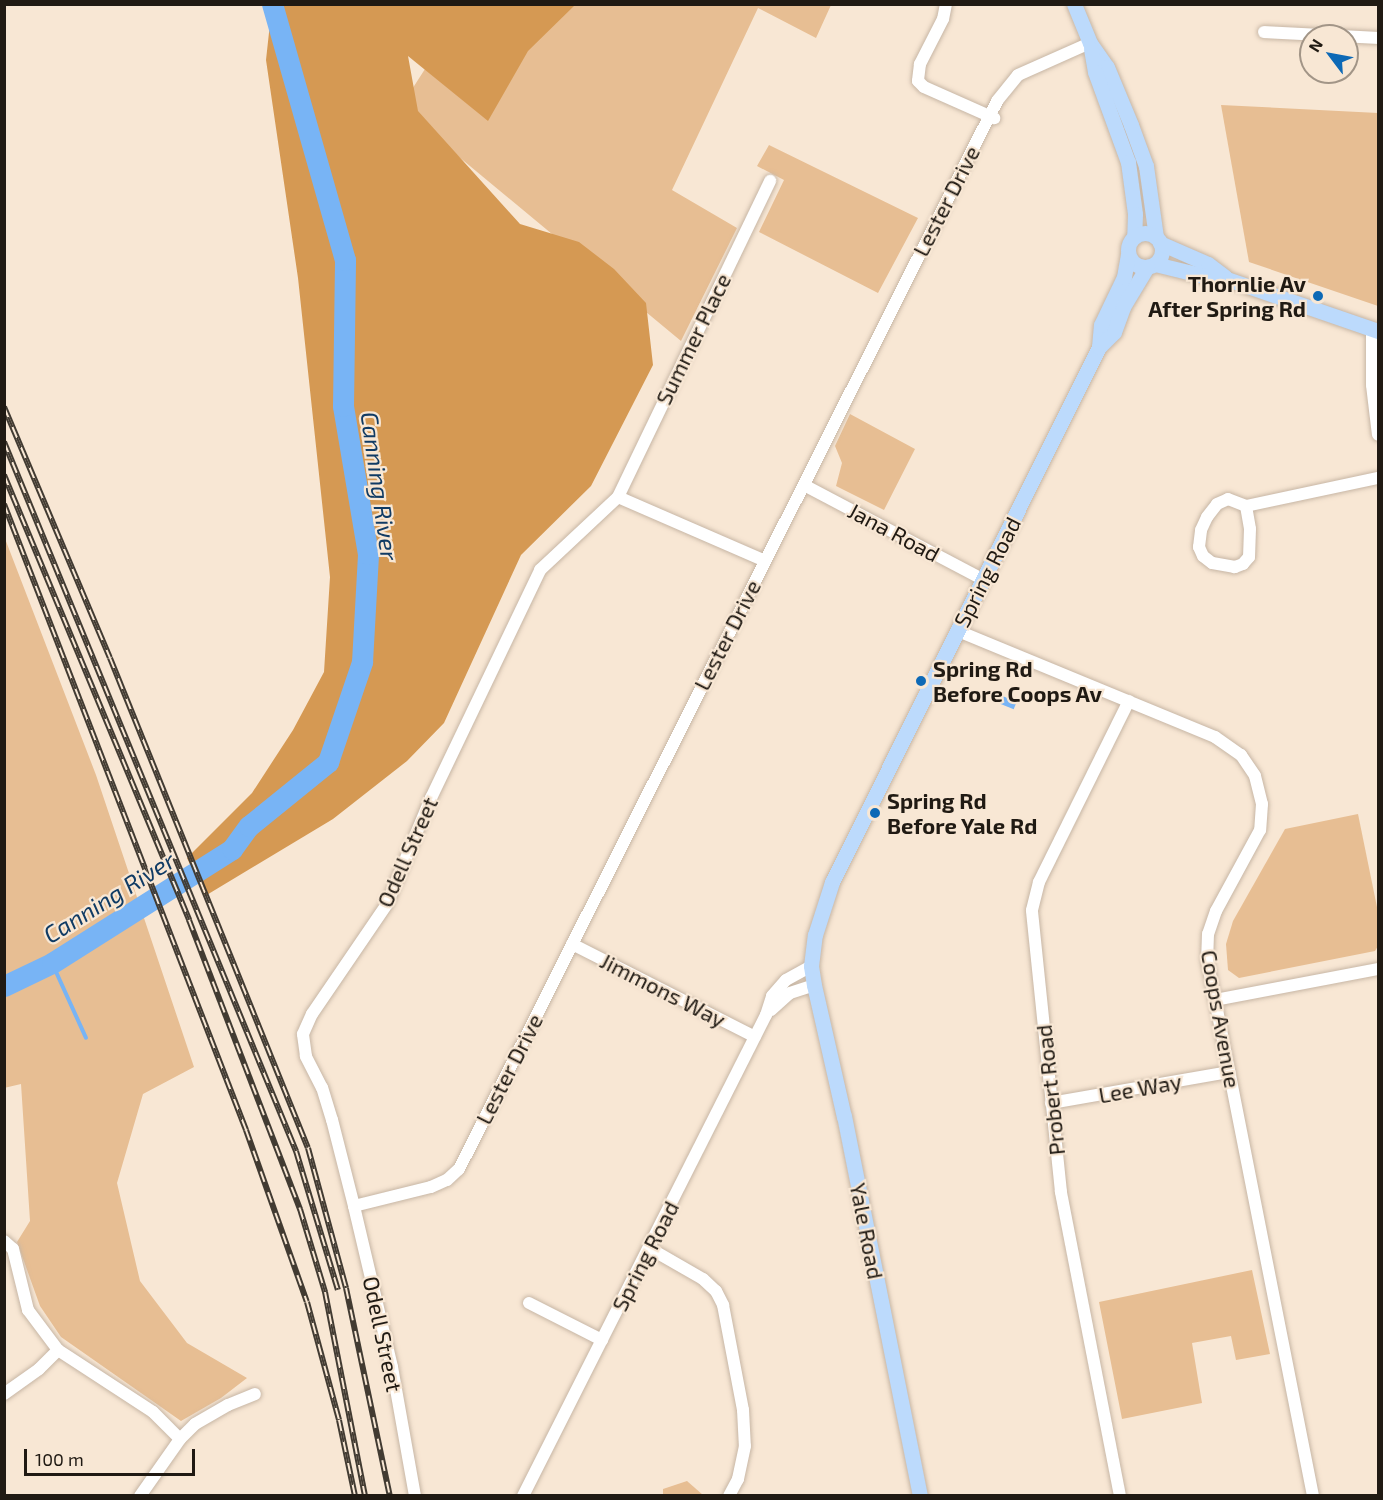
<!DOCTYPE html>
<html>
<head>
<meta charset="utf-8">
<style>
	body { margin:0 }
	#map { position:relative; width:1383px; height:1500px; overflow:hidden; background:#f8e7d4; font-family:"Exo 2",sans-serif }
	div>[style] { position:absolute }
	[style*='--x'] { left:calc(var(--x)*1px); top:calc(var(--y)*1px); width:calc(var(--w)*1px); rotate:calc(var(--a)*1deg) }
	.green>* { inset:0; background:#e7be93 }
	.forest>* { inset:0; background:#d59953 }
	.water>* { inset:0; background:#78b4f5; transform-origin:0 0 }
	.stream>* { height:4px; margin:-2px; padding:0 2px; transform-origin:2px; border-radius:2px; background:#78b4f5 }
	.river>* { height:21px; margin:-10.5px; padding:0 10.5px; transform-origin:10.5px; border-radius:10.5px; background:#78b4f5 }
	.roads { filter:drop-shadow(0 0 2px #c7b6a5) drop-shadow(0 0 2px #c7b6a5) }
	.minor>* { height:12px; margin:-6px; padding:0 6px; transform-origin:6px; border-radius:6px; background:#fff }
	.major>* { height:15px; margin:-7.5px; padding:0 7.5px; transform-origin:7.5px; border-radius:7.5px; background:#bcdafc }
	.major>.ring { margin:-7.5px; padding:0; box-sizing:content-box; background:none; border:15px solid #bcdafc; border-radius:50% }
	.rail>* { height:6px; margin-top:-3px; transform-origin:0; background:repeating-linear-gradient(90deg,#f8e7d4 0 11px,#423b32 0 22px); box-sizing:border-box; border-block:2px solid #423b32 }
	.dots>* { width:16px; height:16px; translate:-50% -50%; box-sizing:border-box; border:3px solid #f8e7d4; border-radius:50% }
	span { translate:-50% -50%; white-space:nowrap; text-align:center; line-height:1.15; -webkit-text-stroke:4.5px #f8e7d4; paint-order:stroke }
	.street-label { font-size:22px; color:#201a13 }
	.poi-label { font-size:22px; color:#201a13; font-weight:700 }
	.right { translate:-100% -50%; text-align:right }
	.left { translate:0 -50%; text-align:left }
	.water-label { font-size:24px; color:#103b64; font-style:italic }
	.frame { position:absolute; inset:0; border:6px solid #201a13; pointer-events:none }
	.north { position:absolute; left:1299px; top:24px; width:60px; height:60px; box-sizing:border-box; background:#f8e7d4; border:2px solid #a29587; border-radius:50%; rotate:302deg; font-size:16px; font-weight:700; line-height:24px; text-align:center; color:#201a13 }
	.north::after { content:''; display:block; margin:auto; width:21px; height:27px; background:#0d69b6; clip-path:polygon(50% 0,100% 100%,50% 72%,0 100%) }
	.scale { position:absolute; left:24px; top:1449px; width:171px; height:27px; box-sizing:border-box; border:3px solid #201a13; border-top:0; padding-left:8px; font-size:18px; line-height:21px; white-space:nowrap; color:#201a13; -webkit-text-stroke:4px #f8e7d4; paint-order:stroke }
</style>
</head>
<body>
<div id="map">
	<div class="green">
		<div style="clip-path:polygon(466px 5px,831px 5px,816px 38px,758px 8px,672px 190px,737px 228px,681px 341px,400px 108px)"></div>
		<div style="clip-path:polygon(1221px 105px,1378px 113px,1378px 306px,1249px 262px)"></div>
		<div style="clip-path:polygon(769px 145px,918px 218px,878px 293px,759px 232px,784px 180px,757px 166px)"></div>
		<div style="clip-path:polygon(850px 414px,915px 449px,884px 510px,836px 486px,842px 463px,835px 446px)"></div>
		<div style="clip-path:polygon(4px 536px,96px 775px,194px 1067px,143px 1094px,117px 1183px,140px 1281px,187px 1343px,247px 1378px,221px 1398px,181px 1421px,61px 1337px,40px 1306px,17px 1242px,30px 1221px,21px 1084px,4px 1088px)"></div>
		<div style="clip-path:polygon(1358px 814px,1378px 912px,1378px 946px,1375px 951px,1239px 978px,1228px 970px,1226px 944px,1233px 921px,1285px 829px)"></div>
		<div style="clip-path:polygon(1252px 1270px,1270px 1354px,1236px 1360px,1231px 1336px,1192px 1343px,1202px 1403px,1122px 1419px,1099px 1302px)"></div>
		<div style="clip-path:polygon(687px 1481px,703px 1495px,663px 1494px,663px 1489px)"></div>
	</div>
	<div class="forest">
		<div style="clip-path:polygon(272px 5px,575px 5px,528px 51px,488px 121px,408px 56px,418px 111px,520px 224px,579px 242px,614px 269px,646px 303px,653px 365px,591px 486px,521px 555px,444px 723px,407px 761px,333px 819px,205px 896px,187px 858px,252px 793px,293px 730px,324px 672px,330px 577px,298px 278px,266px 60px)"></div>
	</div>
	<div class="water">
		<div style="left:1000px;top:695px;width:18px;height:8px;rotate:22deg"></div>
	</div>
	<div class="stream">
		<div style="--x:52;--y:963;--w:82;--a:65.6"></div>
	</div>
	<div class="river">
		<div style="--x:4;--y:986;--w:53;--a:-25.6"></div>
		<div style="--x:52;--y:963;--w:213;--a:-32.3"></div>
		<div style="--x:232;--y:849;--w:29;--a:-54"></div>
		<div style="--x:249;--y:826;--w:102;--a:-39"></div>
		<div style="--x:328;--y:762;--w:106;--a:-71.2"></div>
		<div style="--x:362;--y:662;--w:108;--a:-86.8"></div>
		<div style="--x:368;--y:554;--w:150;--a:-99.6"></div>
		<div style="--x:343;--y:406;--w:146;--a:-89.2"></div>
		<div style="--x:345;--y:260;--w:266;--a:-105.9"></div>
	</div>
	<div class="roads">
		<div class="minor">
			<div style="--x:946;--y:4;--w:15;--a:101"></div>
			<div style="--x:943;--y:19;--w:51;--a:117.1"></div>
			<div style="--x:920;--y:64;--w:17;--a:97"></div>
			<div style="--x:918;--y:81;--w:8;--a:45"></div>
			<div style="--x:924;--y:87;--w:77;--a:23.9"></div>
			<div style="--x:1264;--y:32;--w:114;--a:3"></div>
			<div style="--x:1372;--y:330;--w:55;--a:90"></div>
			<div style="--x:1372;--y:385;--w:50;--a:83.2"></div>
			<div style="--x:804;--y:485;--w:204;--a:27.8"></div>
			<div style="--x:618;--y:497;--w:351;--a:-64.3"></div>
			<div style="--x:1228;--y:499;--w:19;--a:21"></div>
			<div style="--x:1246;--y:506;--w:23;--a:80"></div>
			<div style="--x:1250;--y:529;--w:28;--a:92"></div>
			<div style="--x:1249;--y:557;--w:9;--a:131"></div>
			<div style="--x:1243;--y:564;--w:9;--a:159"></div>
			<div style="--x:1235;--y:567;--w:23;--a:-170"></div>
			<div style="--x:1212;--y:563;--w:11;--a:-142"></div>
			<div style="--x:1203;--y:556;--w:10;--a:-114"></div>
			<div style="--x:1199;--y:547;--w:17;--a:-83"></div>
			<div style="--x:1201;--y:530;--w:14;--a:-65"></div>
			<div style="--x:1207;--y:517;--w:16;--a:-52"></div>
			<div style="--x:1217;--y:504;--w:12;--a:-24"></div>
			<div style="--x:1246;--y:506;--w:135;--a:-12"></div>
			<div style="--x:958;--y:631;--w:278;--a:22.4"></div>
			<div style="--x:1215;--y:737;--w:32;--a:35"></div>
			<div style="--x:1241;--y:755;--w:25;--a:56"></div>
			<div style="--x:1255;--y:776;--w:29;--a:76"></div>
			<div style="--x:1262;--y:804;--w:26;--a:94"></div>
			<div style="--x:1260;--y:830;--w:92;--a:118.5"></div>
			<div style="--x:1216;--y:911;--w:24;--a:109"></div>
			<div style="--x:1208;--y:934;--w:25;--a:92"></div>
			<div style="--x:1207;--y:959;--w:547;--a:78.83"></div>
			<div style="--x:572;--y:944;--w:205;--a:26.9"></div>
			<div style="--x:1215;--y:1000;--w:166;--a:-10.8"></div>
			<div style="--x:771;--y:1010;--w:25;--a:-42"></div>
			<div style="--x:790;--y:993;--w:25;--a:-18"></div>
			<div style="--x:1051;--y:1103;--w:181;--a:-9.9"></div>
			<div style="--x:354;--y:1206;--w:79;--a:-13.9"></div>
			<div style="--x:431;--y:1187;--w:17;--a:-24"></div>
			<div style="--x:447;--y:1180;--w:16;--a:-43"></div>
			<div style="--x:459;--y:1169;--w:1196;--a:-63.26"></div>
			<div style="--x:997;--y:101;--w:33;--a:-51"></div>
			<div style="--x:1018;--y:75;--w:79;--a:-24"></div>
			<div style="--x:4;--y:1241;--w:12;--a:42"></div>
			<div style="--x:13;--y:1249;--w:63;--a:76.2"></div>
			<div style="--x:28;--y:1310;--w:50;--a:53.1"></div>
			<div style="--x:58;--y:1350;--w:113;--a:33.1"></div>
			<div style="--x:153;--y:1412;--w:38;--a:45"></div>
			<div style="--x:649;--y:1248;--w:62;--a:29.9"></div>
			<div style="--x:703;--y:1279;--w:18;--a:43"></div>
			<div style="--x:716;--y:1291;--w:16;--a:63"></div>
			<div style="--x:723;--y:1305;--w:107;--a:79.2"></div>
			<div style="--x:743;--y:1410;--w:36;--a:87"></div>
			<div style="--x:745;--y:1446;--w:34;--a:102"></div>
			<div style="--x:738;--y:1479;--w:19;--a:118"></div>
			<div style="--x:529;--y:1303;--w:82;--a:26.9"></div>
			<div style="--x:4;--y:1394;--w:43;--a:-35.5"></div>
			<div style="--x:39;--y:1369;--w:27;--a:-45"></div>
			<div style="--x:140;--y:1496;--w:70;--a:-54.9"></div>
			<div style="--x:180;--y:1439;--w:21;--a:-45"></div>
			<div style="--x:195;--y:1424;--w:38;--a:-30"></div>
			<div style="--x:228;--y:1405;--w:29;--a:-22"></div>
			<div style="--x:415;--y:1496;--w:131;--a:-100.1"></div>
			<div style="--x:392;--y:1367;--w:165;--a:-103.3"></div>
			<div style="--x:354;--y:1206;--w:89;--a:-104.3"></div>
			<div style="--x:332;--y:1120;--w:34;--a:-107"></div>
			<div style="--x:322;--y:1088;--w:36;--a:-117"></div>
			<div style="--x:306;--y:1056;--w:22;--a:-98"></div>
			<div style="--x:303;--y:1034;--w:22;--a:-66"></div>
			<div style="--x:312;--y:1014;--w:133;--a:-55.7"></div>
			<div style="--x:387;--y:904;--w:115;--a:-67.5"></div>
			<div style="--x:431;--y:798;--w:253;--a:-64.4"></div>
			<div style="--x:540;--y:570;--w:107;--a:-43.1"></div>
			<div style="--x:618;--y:497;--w:160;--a:23.5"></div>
			<div style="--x:523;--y:1496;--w:539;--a:-63.2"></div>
			<div style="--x:766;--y:1015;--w:20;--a:-72"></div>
			<div style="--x:772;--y:996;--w:21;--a:-49"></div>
			<div style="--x:786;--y:980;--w:29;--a:-29"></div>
			<div style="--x:1120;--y:1496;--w:310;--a:-101"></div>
			<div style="--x:1061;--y:1192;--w:283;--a:-95.9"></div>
			<div style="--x:1032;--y:910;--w:29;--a:-76"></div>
			<div style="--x:1039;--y:882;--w:202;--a:-63.6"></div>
		</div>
		<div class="major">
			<div style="--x:1074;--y:4;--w:42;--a:67.7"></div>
			<div style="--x:1090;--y:43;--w:29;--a:55"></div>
			<div style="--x:1107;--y:67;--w:63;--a:67.5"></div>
			<div style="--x:1131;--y:125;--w:44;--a:69.9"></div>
			<div style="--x:1146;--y:166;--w:72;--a:82"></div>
			<div style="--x:1091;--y:49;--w:23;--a:80"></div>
			<div style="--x:1095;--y:72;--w:96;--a:69.9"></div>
			<div style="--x:1128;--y:162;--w:52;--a:82.3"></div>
			<div style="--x:1135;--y:214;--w:23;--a:92"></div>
			<div class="ring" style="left:1128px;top:233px;width:19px;height:19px"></div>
			<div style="--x:1160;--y:243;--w:52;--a:23.6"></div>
			<div style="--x:1208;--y:264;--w:21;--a:37"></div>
			<div style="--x:1155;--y:264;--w:46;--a:13.7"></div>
			<div style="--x:1200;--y:275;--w:27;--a:8"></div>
			<div style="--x:1227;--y:279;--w:160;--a:19"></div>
			<div style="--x:1099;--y:347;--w:22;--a:-85"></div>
			<div style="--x:1101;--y:325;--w:53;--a:-64.4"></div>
			<div style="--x:1124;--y:277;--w:23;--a:-80"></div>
			<div style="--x:920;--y:1496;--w:387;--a:-101.3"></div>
			<div style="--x:844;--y:1117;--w:135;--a:-102.8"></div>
			<div style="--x:814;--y:985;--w:19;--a:-99"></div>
			<div style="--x:811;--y:966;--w:31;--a:-83"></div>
			<div style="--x:815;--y:935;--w:56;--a:-72.2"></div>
			<div style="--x:832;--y:882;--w:598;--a:-63.48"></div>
			<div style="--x:1099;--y:347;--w:21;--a:-45"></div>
			<div style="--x:1114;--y:332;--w:27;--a:-70"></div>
			<div style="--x:1123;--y:307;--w:47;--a:-59"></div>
		</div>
	</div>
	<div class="rail">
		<div style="--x:4;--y:407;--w:272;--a:67.1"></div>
		<div style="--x:110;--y:658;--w:528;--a:68"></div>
		<div style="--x:308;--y:1148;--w:145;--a:74.8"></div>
		<div style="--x:346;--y:1288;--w:213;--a:78.1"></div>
		<div style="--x:4;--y:442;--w:767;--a:67.62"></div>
		<div style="--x:296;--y:1151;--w:145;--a:73.2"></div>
		<div style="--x:4;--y:475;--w:482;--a:67.4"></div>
		<div style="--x:189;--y:920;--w:310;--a:69"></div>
		<div style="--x:300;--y:1209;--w:87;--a:73.2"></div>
		<div style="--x:325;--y:1292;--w:208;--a:78.9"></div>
		<div style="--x:4;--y:504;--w:671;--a:68.86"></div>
		<div style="--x:246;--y:1130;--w:182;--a:70.5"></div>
		<div style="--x:307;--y:1302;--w:122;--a:74.8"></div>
		<div style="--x:339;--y:1420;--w:78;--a:78.1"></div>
	</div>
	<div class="dots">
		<div style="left:1318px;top:296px;background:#0d69b6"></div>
		<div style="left:921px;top:681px;background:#0d69b6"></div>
		<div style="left:875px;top:813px;background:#0d69b6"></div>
	</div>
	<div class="street-label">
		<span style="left:946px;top:201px;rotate:-63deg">Lester Drive</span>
		<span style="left:693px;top:339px;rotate:-64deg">Summer Place</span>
		<span style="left:894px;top:532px;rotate:28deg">Jana Road</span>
		<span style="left:987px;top:572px;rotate:-63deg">Spring Road</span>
		<span style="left:727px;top:635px;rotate:-63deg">Lester Drive</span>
		<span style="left:407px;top:852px;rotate:-66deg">Odell Street</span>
		<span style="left:663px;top:990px;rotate:27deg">Jimmons Way</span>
		<span style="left:1221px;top:1019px;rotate:80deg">Coops Avenue</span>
		<span style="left:509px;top:1069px;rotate:-63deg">Lester Drive</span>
		<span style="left:1140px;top:1088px;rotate:-10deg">Lee Way</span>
		<span style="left:1050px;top:1090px;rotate:-96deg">Probert Road</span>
		<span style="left:867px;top:1231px;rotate:79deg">Yale Road</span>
		<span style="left:645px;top:1256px;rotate:-63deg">Spring Road</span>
		<span style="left:383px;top:1334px;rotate:78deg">Odell Street</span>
	</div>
	<div class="poi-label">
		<span class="right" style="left:1306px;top:296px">Thornlie Av<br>After Spring Rd</span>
		<span class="left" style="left:933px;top:681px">Spring Rd<br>Before Coops Av</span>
		<span class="left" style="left:887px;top:813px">Spring Rd<br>Before Yale Rd</span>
	</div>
	<div class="water-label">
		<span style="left:380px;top:486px;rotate:82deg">Canning River</span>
		<span style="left:109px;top:897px;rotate:-32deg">Canning River</span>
	</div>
	<div class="frame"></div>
	<div class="north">N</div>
	<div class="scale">100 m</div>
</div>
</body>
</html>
